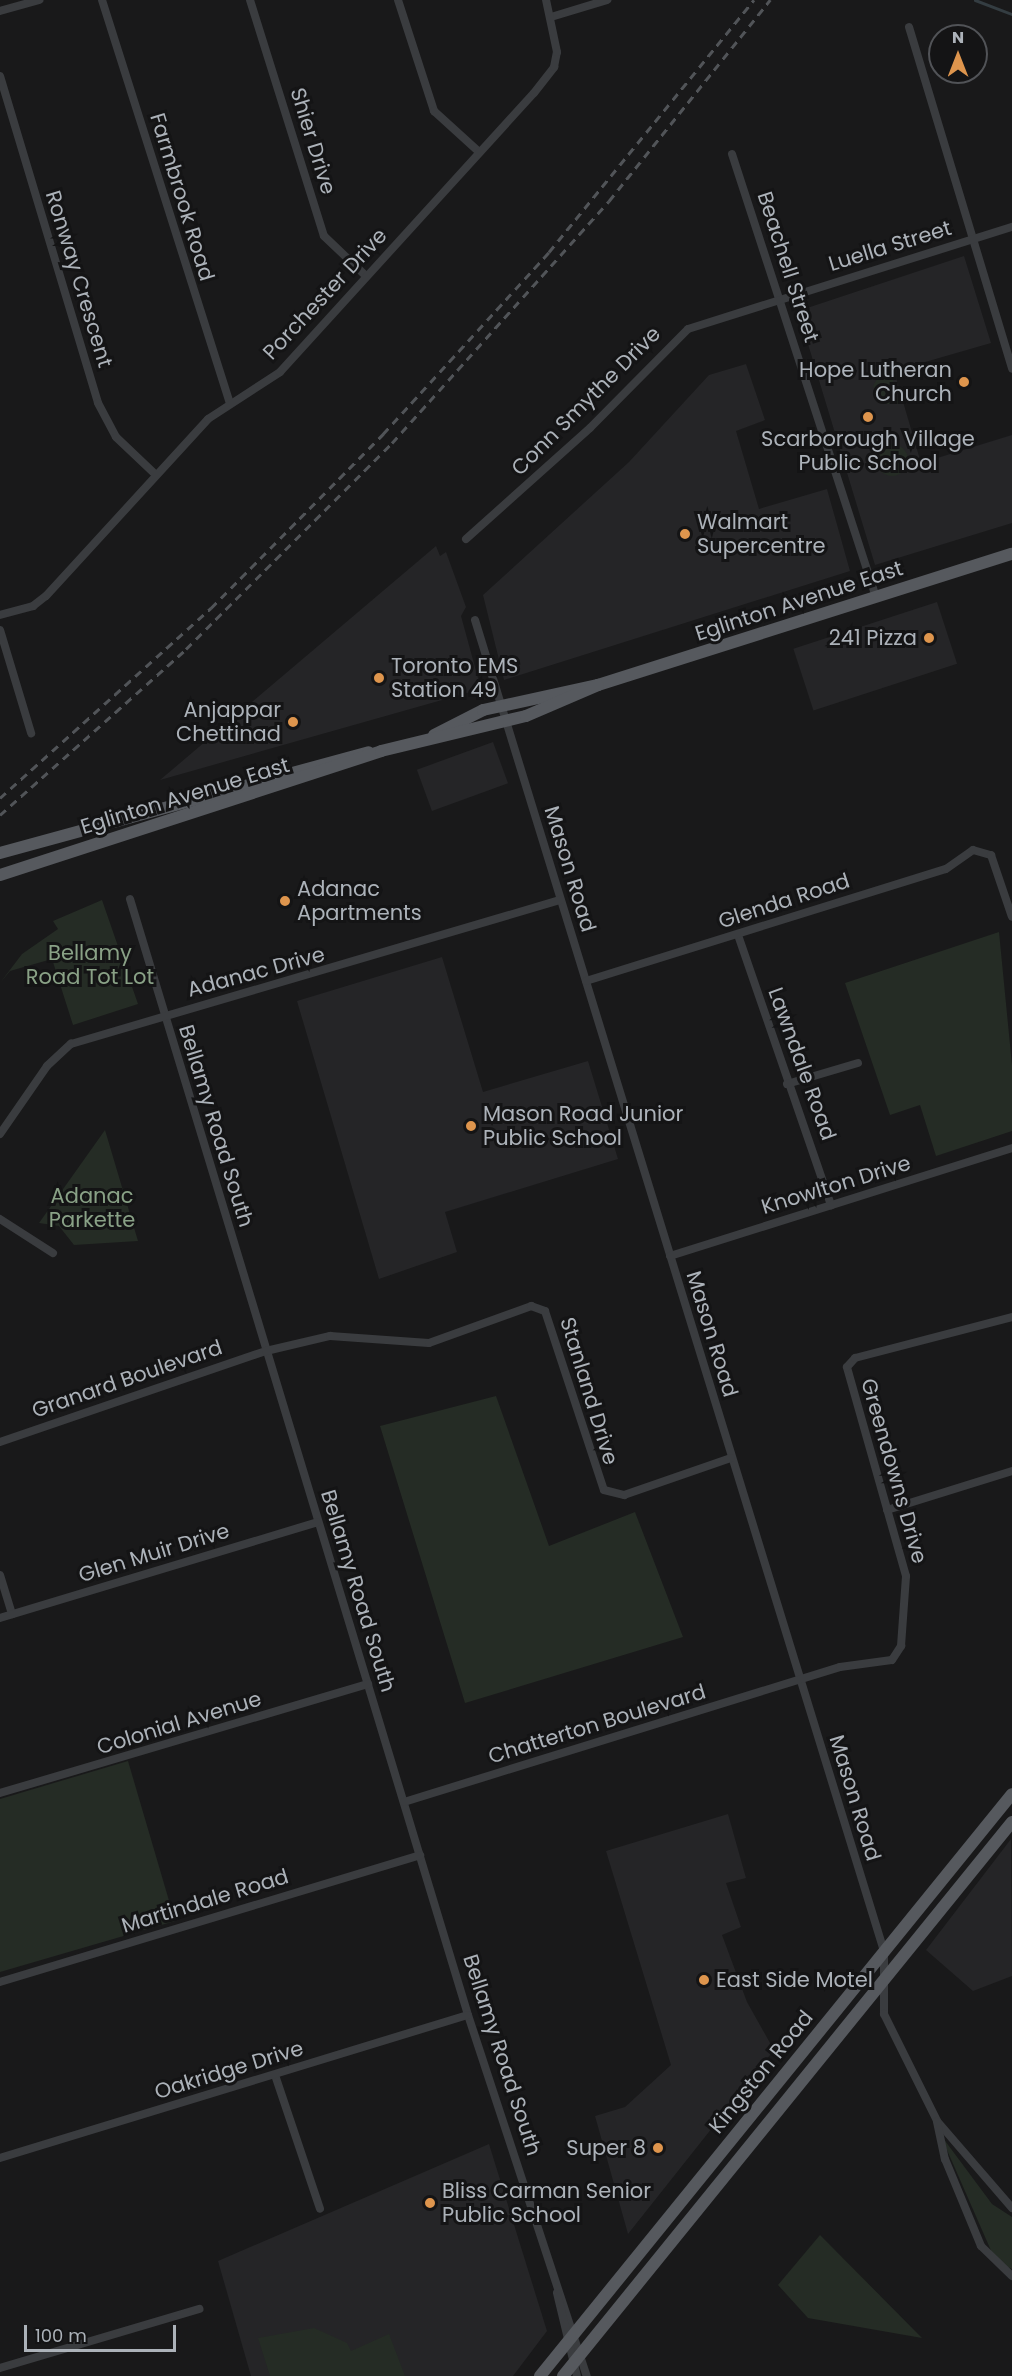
<!DOCTYPE html>
<html>
<head>
<meta charset="utf-8">
<style>
	body { margin:0 }
	#map { position:relative; width:1012px; height:2376px; overflow:hidden; background:#19191a; font-family:Poppins,sans-serif }
	div>[style] { position:absolute }
	[style*='--x'] { left:calc(var(--x)*1px); top:calc(var(--y)*1px); width:calc(var(--w)*1px); rotate:calc(var(--a)*1deg) }
	.built>* { inset:0; background:#252527; transform-origin:0 0 }
	.green>* { inset:0; background:#252c25 }
	.round { border-radius:50% }
	.stream>* { height:3px; margin:-1.5px; padding:0 1.5px; transform-origin:1.5px; border-radius:1.5px; background:#343d42 }
	.street>* { height:8px; margin:-4px; padding:0 4px; transform-origin:4px; border-radius:4px; background:#3a3c3f }
	.primary>* { height:12px; margin:-6px; padding:0 6px; transform-origin:6px; border-radius:6px; background:#56595e }
	.rail>* { height:3px; margin-top:-1.5px; transform-origin:0; background:repeating-linear-gradient(90deg,#515458 0 8px,transparent 0 14px) }
	.dots>* { width:16px; height:16px; translate:-50% -50%; box-sizing:border-box; border:3px solid #141415; border-radius:50% }
	span { translate:-50% -50%; white-space:nowrap; text-align:center; line-height:1.15; -webkit-text-stroke:6px #141415; paint-order:stroke }
	.street-label { font-size:21px; color:#acb2b9 }
	.poi-label { font-size:21px; color:#acb2b9 }
	.right { translate:-100% -50%; text-align:right }
	.left { translate:0 -50%; text-align:left }
	.park-label { font-size:21px; color:#89a186 }
	.north { position:absolute; left:928px; top:24px; width:60px; height:60px; box-sizing:border-box; background:#141415; border:2px solid #515357; border-radius:50%; rotate:0deg; font-size:16px; font-weight:700; line-height:24px; text-align:center; color:#acb2b9 }
	.north::after { content:''; display:block; margin:auto; width:21px; height:27px; background:#de954d; clip-path:polygon(50% 0,100% 100%,50% 72%,0 100%) }
	.scale { position:absolute; left:24px; top:2325px; width:152px; height:27px; box-sizing:border-box; border:3px solid #acb2b9; border-top:0; padding-left:8px; font-size:18px; line-height:21px; white-space:nowrap; color:#acb2b9; -webkit-text-stroke:4px #141415; paint-order:stroke }
</style>
</head>
<body>
<div id="map">
	<div class="built">
		<div style="clip-path:polygon(964px 256px,991px 343px,894px 371px,921px 463px,1012px 435px,1012px 523px,875px 565px,798px 311px)"></div>
		<div style="clip-path:polygon(746px 364px,765px 420px,736px 431px,759px 509px,827px 489px,850px 571px,504px 680px,483px 595px,629px 462px,709px 375px)"></div>
		<div style="clip-path:polygon(436px 546px,440px 556px,446px 552px,466px 607px,461px 616px,481px 689px,160px 780px)"></div>
		<div style="left:937px;top:602px;width:65px;height:151px;rotate:72deg"></div>
		<div style="left:493px;top:742px;width:44px;height:81px;rotate:70deg"></div>
		<div style="clip-path:polygon(442px 957px,483px 1092px,588px 1061px,618px 1159px,445px 1212px,457px 1252px,379px 1279px,297px 1001px)"></div>
		<div style="clip-path:polygon(728px 1814px,746px 1878px,726px 1883px,741px 1927px,722px 1935px,747px 2002px,774px 2050px,628px 2234px,595px 2116px,625px 2107px,671px 2065px,606px 1851px)"></div>
		<div style="clip-path:polygon(1011px 1839px,1012px 1976px,973px 1991px,926px 1950px)"></div>
		<div style="clip-path:polygon(489px 2144px,547px 2331px,513px 2376px,251px 2376px,218px 2261px)"></div>
	</div>
	<div class="green">
		<div style="clip-path:polygon(881px 372px,891px 372px,899px 404px,882px 404px,873px 386px)"></div>
		<div class="round" style="left:876px;top:444px;width:32px;height:32px"></div>
		<div style="clip-path:polygon(102px 900px,138px 1004px,73px 1025px,52px 959px,10px 971px,0 983px,22px 954px,58px 929px,53px 921px)"></div>
		<div style="clip-path:polygon(999px 932px,1012px 1065px,1012px 1131px,936px 1156px,920px 1105px,890px 1115px,845px 983px)"></div>
		<div style="clip-path:polygon(105px 1130px,138px 1241px,74px 1245px,59px 1226px,39px 1223px)"></div>
		<div style="clip-path:polygon(496px 1396px,549px 1546px,635px 1512px,683px 1637px,465px 1703px,380px 1426px)"></div>
		<div style="clip-path:polygon(128px 1761px,175px 1921px,0 1972px,0 1799px)"></div>
		<div style="clip-path:polygon(940px 2134px,992px 2204px,1012px 2217px,1012px 2269px,996px 2262px)"></div>
		<div style="clip-path:polygon(820px 2235px,922px 2338px,808px 2318px,778px 2285px)"></div>
		<div style="clip-path:polygon(314px 2328px,347px 2343px,351px 2351px,389px 2334px,405px 2376px,270px 2376px,258px 2338px)"></div>
	</div>
	<div class="stream">
		<div style="--x:975;--y:0;--w:40;--a:21"></div>
	</div>
	<div class="street">
		<div style="--x:102;--y:0;--w:423;--a:72.4"></div>
		<div style="--x:250;--y:0;--w:247;--a:72.6"></div>
		<div style="--x:324;--y:236;--w:58;--a:43.6"></div>
		<div style="--x:398;--y:0;--w:117;--a:72"></div>
		<div style="--x:434;--y:111;--w:61;--a:42.3"></div>
		<div style="--x:0;--y:11;--w:41;--a:-15.8"></div>
		<div style="--x:551;--y:17;--w:59;--a:-16.9"></div>
		<div style="--x:909;--y:27;--w:357;--a:73.2"></div>
		<div style="--x:0;--y:76;--w:341;--a:73.3"></div>
		<div style="--x:98;--y:403;--w:38;--a:62"></div>
		<div style="--x:116;--y:437;--w:55;--a:43.5"></div>
		<div style="--x:732;--y:154;--w:466;--a:72"></div>
		<div style="--x:466;--y:539;--w:166;--a:-41.8"></div>
		<div style="--x:590;--y:428;--w:139;--a:-45.3"></div>
		<div style="--x:688;--y:329;--w:340;--a:-17.5"></div>
		<div style="--x:0;--y:615;--w:34;--a:-15"></div>
		<div style="--x:33;--y:606;--w:16;--a:-38"></div>
		<div style="--x:46;--y:596;--w:240;--a:-47.5"></div>
		<div style="--x:208;--y:419;--w:86;--a:-33.1"></div>
		<div style="--x:280;--y:372;--w:377;--a:-47.7"></div>
		<div style="--x:534;--y:93;--w:33;--a:-52"></div>
		<div style="--x:554;--y:67;--w:15;--a:-79"></div>
		<div style="--x:557;--y:52;--w:53;--a:-101.9"></div>
		<div style="--x:475;--y:620;--w:1392;--a:72.92"></div>
		<div style="--x:884;--y:1951;--w:63;--a:90"></div>
		<div style="--x:884;--y:2014;--w:119;--a:63.6"></div>
		<div style="--x:937;--y:2121;--w:115;--a:49.2"></div>
		<div style="--x:0;--y:630;--w:108;--a:73.2"></div>
		<div style="--x:130;--y:899;--w:1166;--a:73.15"></div>
		<div style="--x:468;--y:2015;--w:380;--a:71.8"></div>
		<div style="--x:738;--y:935;--w:286;--a:71"></div>
		<div style="--x:586;--y:981;--w:377;--a:-17.3"></div>
		<div style="--x:946;--y:869;--w:33;--a:-35"></div>
		<div style="--x:973;--y:850;--w:19;--a:16"></div>
		<div style="--x:991;--y:855;--w:65;--a:71.3"></div>
		<div style="--x:787;--y:1084;--w:74;--a:-16.5"></div>
		<div style="--x:0;--y:1134;--w:83;--a:-55.3"></div>
		<div style="--x:47;--y:1066;--w:33;--a:-43"></div>
		<div style="--x:71;--y:1044;--w:510;--a:-16.41"></div>
		<div style="--x:0;--y:1219;--w:63;--a:32.7"></div>
		<div style="--x:670;--y:1256;--w:359;--a:-17.5"></div>
		<div style="--x:0;--y:1442;--w:281;--a:-18.9"></div>
		<div style="--x:266;--y:1351;--w:66;--a:-13.2"></div>
		<div style="--x:330;--y:1336;--w:99;--a:4"></div>
		<div style="--x:429;--y:1343;--w:109;--a:-19.9"></div>
		<div style="--x:531;--y:1306;--w:15;--a:20"></div>
		<div style="--x:545;--y:1311;--w:188;--a:71.8"></div>
		<div style="--x:604;--y:1490;--w:21;--a:14"></div>
		<div style="--x:624;--y:1495;--w:113;--a:-19.1"></div>
		<div style="--x:887;--y:1510;--w:131;--a:-17.3"></div>
		<div style="--x:0;--y:1575;--w:41;--a:72.9"></div>
		<div style="--x:0;--y:1618;--w:331;--a:-16.8"></div>
		<div style="--x:0;--y:1793;--w:384;--a:-16.5"></div>
		<div style="--x:404;--y:1802;--w:456;--a:-17.2"></div>
		<div style="--x:840;--y:1667;--w:52;--a:-7.7"></div>
		<div style="--x:892;--y:1660;--w:17;--a:-57"></div>
		<div style="--x:901;--y:1646;--w:70;--a:-85.9"></div>
		<div style="--x:906;--y:1576;--w:217;--a:-105.8"></div>
		<div style="--x:847;--y:1367;--w:12;--a:-48"></div>
		<div style="--x:855;--y:1358;--w:162;--a:-14.6"></div>
		<div style="--x:0;--y:1982;--w:439;--a:-16.8"></div>
		<div style="--x:275;--y:2075;--w:141;--a:71.4"></div>
		<div style="--x:937;--y:2122;--w:38;--a:78"></div>
		<div style="--x:945;--y:2159;--w:94;--a:67.5"></div>
		<div style="--x:981;--y:2246;--w:43;--a:44.1"></div>
		<div style="--x:0;--y:2158;--w:489;--a:-17"></div>
		<div style="--x:557;--y:2293;--w:85;--a:76.5"></div>
		<div style="--x:0;--y:2368;--w:208;--a:-16.5"></div>
	</div>
	<div class="primary">
		<div style="--x:434;--y:735;--w:55;--a:-27"></div>
		<div style="--x:483;--y:710;--w:118;--a:-12.3"></div>
		<div style="--x:598;--y:685;--w:434;--a:-17.6"></div>
		<div style="--x:0;--y:853;--w:382;--a:-15.3"></div>
		<div style="--x:0;--y:875;--w:401;--a:-18"></div>
		<div style="--x:381;--y:751;--w:149;--a:-13.6"></div>
		<div style="--x:526;--y:716;--w:78;--a:-23.3"></div>
		<div style="--x:540;--y:2376;--w:749;--a:-50.96"></div>
		<div style="--x:563;--y:2376;--w:713;--a:-50.98"></div>
	</div>
	<div class="rail">
		<div style="--x:0;--y:798;--w:284;--a:-42"></div>
		<div style="--x:211;--y:608;--w:245;--a:-45.3"></div>
		<div style="--x:383;--y:434;--w:246;--a:-47.6"></div>
		<div style="--x:549;--y:252;--w:325;--a:-50.9"></div>
		<div style="--x:0;--y:815;--w:249;--a:-41.7"></div>
		<div style="--x:186;--y:649;--w:291;--a:-45"></div>
		<div style="--x:392;--y:443;--w:325;--a:-48.1"></div>
		<div style="--x:609;--y:201;--w:258;--a:-51.3"></div>
	</div>
	<div class="dots">
		<div style="left:964px;top:382px;background:#de954d"></div>
		<div style="left:868px;top:417px;background:#de954d"></div>
		<div style="left:685px;top:534px;background:#de954d"></div>
		<div style="left:929px;top:638px;background:#de954d"></div>
		<div style="left:379px;top:678px;background:#de954d"></div>
		<div style="left:293px;top:722px;background:#de954d"></div>
		<div style="left:285px;top:901px;background:#de954d"></div>
		<div style="left:471px;top:1126px;background:#de954d"></div>
		<div style="left:704px;top:1980px;background:#de954d"></div>
		<div style="left:658px;top:2148px;background:#de954d"></div>
		<div style="left:430px;top:2203px;background:#de954d"></div>
	</div>
	<div class="street-label">
		<span style="left:313px;top:141px;rotate:73deg">Shier Drive</span>
		<span style="left:182px;top:197px;rotate:73deg">Farmbrook Road</span>
		<span style="left:890px;top:246px;rotate:-17deg">Luella Street</span>
		<span style="left:788px;top:267px;rotate:72deg">Beachell Street</span>
		<span style="left:79px;top:279px;rotate:73deg">Ronway Crescent</span>
		<span style="left:325px;top:294px;rotate:-47deg">Porchester Drive</span>
		<span style="left:586px;top:401px;rotate:-45deg">Conn Smythe Drive</span>
		<span style="left:799px;top:601px;rotate:-18deg">Eglinton Avenue East</span>
		<span style="left:185px;top:796px;rotate:-17deg">Eglinton Avenue East</span>
		<span style="left:570px;top:869px;rotate:73deg">Mason Road</span>
		<span style="left:784px;top:901px;rotate:-18deg">Glenda Road</span>
		<span style="left:256px;top:972px;rotate:-15deg">Adanac Drive</span>
		<span style="left:802px;top:1064px;rotate:70deg">Lawndale Road</span>
		<span style="left:216px;top:1126px;rotate:73deg">Bellamy Road South</span>
		<span style="left:836px;top:1185px;rotate:-17deg">Knowlton Drive</span>
		<span style="left:712px;top:1334px;rotate:73deg">Mason Road</span>
		<span style="left:127px;top:1379px;rotate:-19deg">Granard Boulevard</span>
		<span style="left:589px;top:1391px;rotate:73deg">Stanland Drive</span>
		<span style="left:894px;top:1471px;rotate:74deg">Greendowns Drive</span>
		<span style="left:154px;top:1553px;rotate:-17deg">Glen Muir Drive</span>
		<span style="left:358px;top:1591px;rotate:73deg">Bellamy Road South</span>
		<span style="left:179px;top:1723px;rotate:-17deg">Colonial Avenue</span>
		<span style="left:597px;top:1724px;rotate:-17deg">Chatterton Boulevard</span>
		<span style="left:855px;top:1798px;rotate:73deg">Mason Road</span>
		<span style="left:205px;top:1901px;rotate:-17deg">Martindale Road</span>
		<span style="left:502px;top:2055px;rotate:72deg">Bellamy Road South</span>
		<span style="left:229px;top:2070px;rotate:-17deg">Oakridge Drive</span>
		<span style="left:761px;top:2072px;rotate:-51deg">Kingston Road</span>
	</div>
	<div class="poi-label">
		<span class="right" style="left:952px;top:382px">Hope Lutheran<br>Church</span>
		<span style="left:868px;top:451px">Scarborough Village<br>Public School</span>
		<span class="left" style="left:697px;top:534px">Walmart<br>Supercentre</span>
		<span class="right" style="left:917px;top:638px">241 Pizza</span>
		<span class="left" style="left:391px;top:678px">Toronto EMS<br>Station 49</span>
		<span class="right" style="left:281px;top:722px">Anjappar<br>Chettinad</span>
		<span class="left" style="left:297px;top:901px">Adanac<br>Apartments</span>
		<span class="left" style="left:483px;top:1126px">Mason Road Junior<br>Public School</span>
		<span class="left" style="left:716px;top:1980px">East Side Motel</span>
		<span class="right" style="left:646px;top:2148px">Super 8</span>
		<span class="left" style="left:442px;top:2203px">Bliss Carman Senior<br>Public School</span>
	</div>
	<div class="park-label">
		<span style="left:90px;top:965px">Bellamy<br>Road Tot Lot</span>
		<span style="left:92px;top:1208px">Adanac<br>Parkette</span>
	</div>
	<div class="north">N</div>
	<div class="scale">100 m</div>
</div>
</body>
</html>
